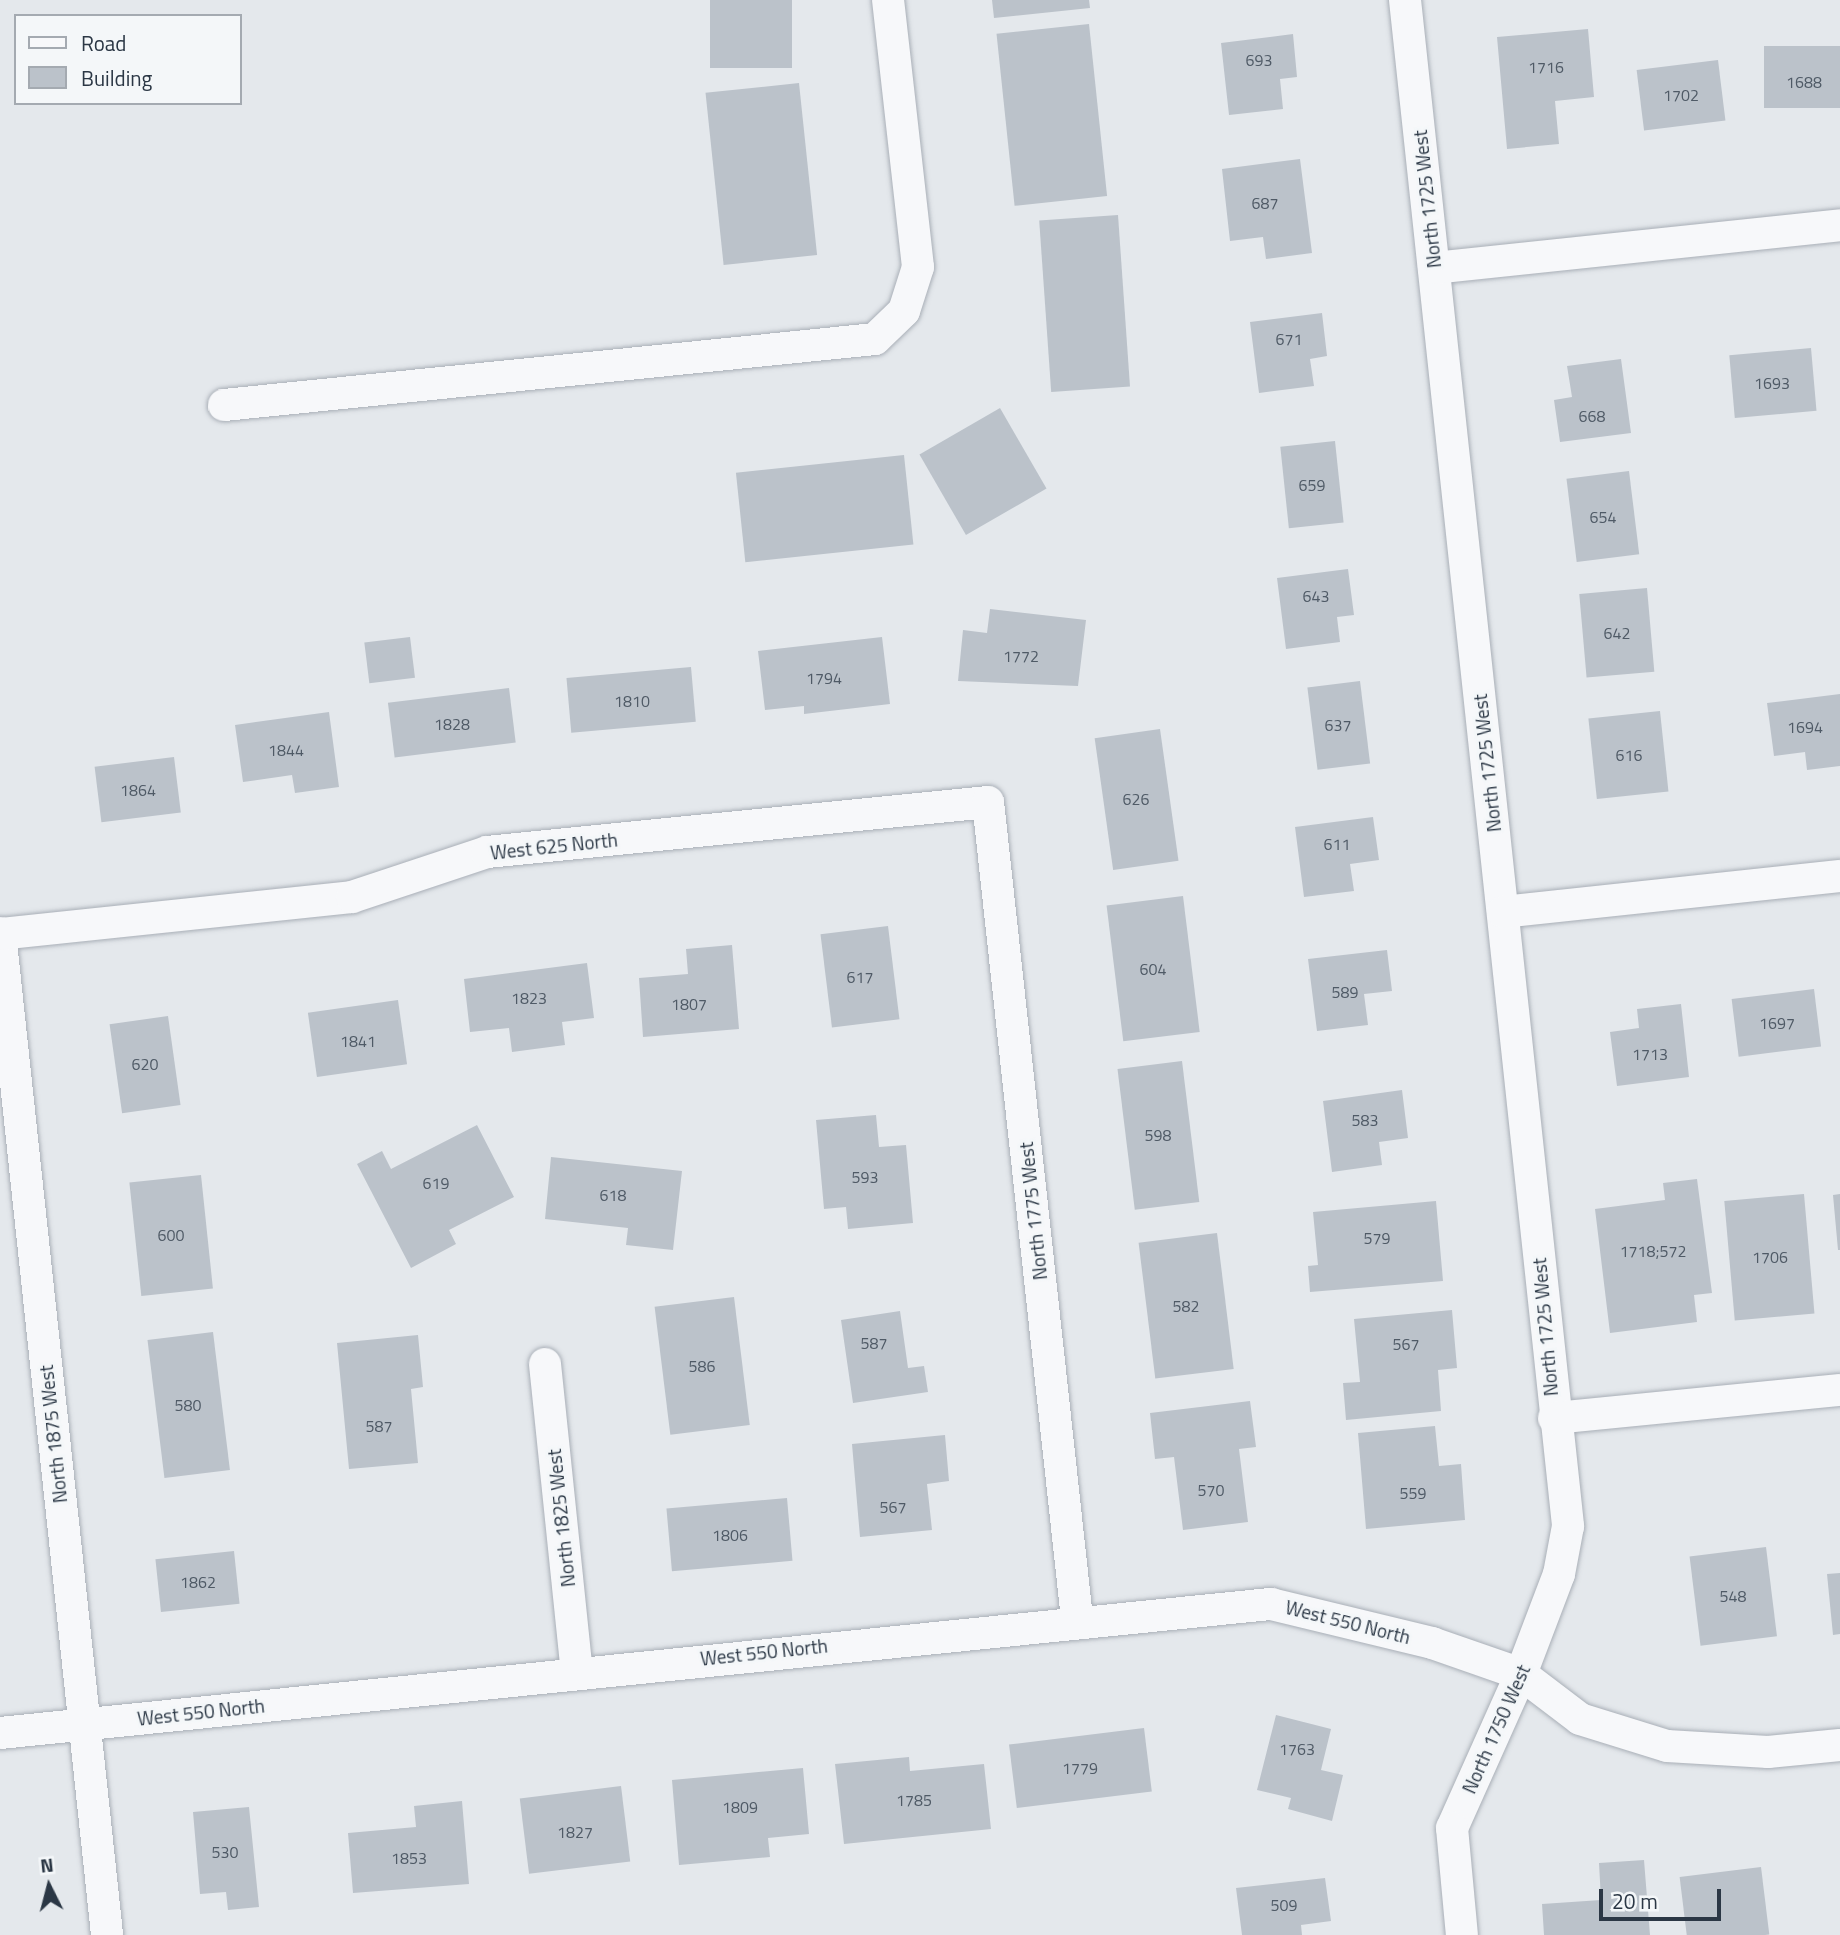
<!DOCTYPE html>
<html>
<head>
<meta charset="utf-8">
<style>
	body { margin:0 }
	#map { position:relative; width:1840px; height:1935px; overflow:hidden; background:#e4e8ec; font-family:"Titillium Web",sans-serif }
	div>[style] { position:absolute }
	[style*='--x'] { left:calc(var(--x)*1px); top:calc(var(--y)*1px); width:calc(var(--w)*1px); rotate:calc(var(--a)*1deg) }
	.building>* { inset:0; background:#bbc2ca; transform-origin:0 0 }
	.roads { filter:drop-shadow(0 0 2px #a9afb7) drop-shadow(0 0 2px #a9afb7) }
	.street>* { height:32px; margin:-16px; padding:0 16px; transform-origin:16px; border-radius:16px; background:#f7f8fa }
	span { translate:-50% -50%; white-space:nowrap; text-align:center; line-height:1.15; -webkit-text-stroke:6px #f4f7f9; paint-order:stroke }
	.number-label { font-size:16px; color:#4f5a66 }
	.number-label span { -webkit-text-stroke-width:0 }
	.street-label { font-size:19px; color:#2b3745 }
	.legend { position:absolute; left:14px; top:14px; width:228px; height:91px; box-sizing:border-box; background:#f4f7f9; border:2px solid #a4aab1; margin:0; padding:9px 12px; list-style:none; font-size:21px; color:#2b3745 }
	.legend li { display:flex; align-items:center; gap:14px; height:35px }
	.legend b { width:35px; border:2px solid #a4aab1 }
	.north { position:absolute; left:14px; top:1851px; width:70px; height:70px; -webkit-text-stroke:5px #f4f7f9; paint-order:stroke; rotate:354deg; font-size:19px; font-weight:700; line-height:28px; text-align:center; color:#2b3745 }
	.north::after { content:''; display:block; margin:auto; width:24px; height:32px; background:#2b3745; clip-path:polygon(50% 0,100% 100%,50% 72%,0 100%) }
	.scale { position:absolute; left:1599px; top:1889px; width:122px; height:32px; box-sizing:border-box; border:4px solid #2b3745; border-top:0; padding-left:9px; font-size:21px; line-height:24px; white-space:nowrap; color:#2b3745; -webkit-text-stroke:5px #f4f7f9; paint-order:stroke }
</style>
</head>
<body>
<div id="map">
	<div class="building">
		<div style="left:710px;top:0;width:82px;height:68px"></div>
		<div style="clip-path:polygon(992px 0,1089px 0,1090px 8px,994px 18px)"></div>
		<div style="left:1089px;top:24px;width:173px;height:93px;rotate:84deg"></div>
		<div style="clip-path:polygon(1588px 29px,1594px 97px,1555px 101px,1559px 144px,1507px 149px,1497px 37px)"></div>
		<div style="clip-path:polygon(1293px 34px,1297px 77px,1280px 79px,1283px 109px,1229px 115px,1221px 43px)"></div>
		<div style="left:1840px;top:46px;width:62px;height:76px;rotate:90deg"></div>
		<div style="left:1718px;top:60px;width:61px;height:82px;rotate:83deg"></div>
		<div style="left:799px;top:83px;width:173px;height:94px;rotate:84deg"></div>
		<div style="clip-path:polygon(1300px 159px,1312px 253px,1266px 259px,1263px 237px,1230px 241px,1222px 169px)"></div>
		<div style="left:1118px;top:215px;width:172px;height:79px;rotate:86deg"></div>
		<div style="clip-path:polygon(1322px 313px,1327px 356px,1310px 359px,1314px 386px,1259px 393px,1250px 322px)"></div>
		<div style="left:1811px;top:348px;width:63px;height:82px;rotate:85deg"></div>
		<div style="clip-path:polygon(1621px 359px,1631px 433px,1560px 442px,1554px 400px,1572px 397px,1567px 366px)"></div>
		<div style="left:1000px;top:408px;width:93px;height:93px;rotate:60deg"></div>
		<div style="left:1335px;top:441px;width:82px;height:55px;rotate:84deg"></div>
		<div style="left:904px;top:455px;width:90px;height:169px;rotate:84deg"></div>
		<div style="left:1629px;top:471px;width:84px;height:63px;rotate:83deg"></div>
		<div style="clip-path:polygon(1348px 569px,1354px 615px,1337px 617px,1340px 642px,1286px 649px,1277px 578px)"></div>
		<div style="left:1647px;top:588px;width:84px;height:68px;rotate:85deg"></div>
		<div style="clip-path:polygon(990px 609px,1086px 620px,1078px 686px,958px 681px,963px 630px,987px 633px)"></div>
		<div style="left:410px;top:637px;width:41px;height:46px;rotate:83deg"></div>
		<div style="clip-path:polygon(882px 637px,890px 704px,804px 714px,804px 706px,765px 710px,758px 651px)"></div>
		<div style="left:691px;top:667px;width:55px;height:125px;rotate:85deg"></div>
		<div style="left:1360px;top:681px;width:83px;height:53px;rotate:83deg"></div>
		<div style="left:509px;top:688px;width:55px;height:122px;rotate:83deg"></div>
		<div style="clip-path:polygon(1840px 694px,1840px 766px,1807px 770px,1805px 752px,1774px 756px,1767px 703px)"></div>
		<div style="left:1660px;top:711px;width:81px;height:72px;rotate:84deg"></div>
		<div style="clip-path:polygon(329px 712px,339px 787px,295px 793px,292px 775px,243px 782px,235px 725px)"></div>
		<div style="left:1160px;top:729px;width:133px;height:66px;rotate:82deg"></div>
		<div style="left:174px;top:757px;width:56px;height:80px;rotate:83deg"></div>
		<div style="clip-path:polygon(1373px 817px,1379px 860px,1350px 864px,1354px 891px,1304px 897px,1295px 827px)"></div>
		<div style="left:1183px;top:896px;width:137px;height:77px;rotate:83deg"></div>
		<div style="left:888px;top:926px;width:94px;height:68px;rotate:83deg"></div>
		<div style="clip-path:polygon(732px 945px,739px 1029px,643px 1037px,639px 978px,688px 974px,686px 949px)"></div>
		<div style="clip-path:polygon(1387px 950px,1392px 991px,1364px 994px,1368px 1025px,1317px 1031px,1308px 959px)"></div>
		<div style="clip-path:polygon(587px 963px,594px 1018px,562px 1022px,565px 1045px,512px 1052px,509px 1028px,470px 1032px,464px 979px)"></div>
		<div style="left:1814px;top:989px;width:58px;height:83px;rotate:83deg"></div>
		<div style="left:398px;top:1000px;width:65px;height:91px;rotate:82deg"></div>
		<div style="clip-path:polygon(1681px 1004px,1689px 1077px,1617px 1086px,1610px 1032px,1639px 1028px,1637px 1009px)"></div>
		<div style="left:168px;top:1016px;width:90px;height:59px;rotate:82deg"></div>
		<div style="left:1182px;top:1061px;width:142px;height:65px;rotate:83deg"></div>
		<div style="clip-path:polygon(1402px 1090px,1408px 1138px,1379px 1142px,1382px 1165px,1332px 1172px,1323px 1101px)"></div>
		<div style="clip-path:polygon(876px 1115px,879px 1147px,906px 1145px,913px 1223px,848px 1229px,846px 1207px,824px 1209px,816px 1120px)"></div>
		<div style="clip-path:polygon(477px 1125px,514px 1197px,449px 1230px,456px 1244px,411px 1268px,357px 1164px,382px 1151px,391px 1169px)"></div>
		<div style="clip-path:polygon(551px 1157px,682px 1171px,673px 1250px,626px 1245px,628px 1228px,545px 1219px)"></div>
		<div style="left:201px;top:1175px;width:114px;height:72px;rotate:84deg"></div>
		<div style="clip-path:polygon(1697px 1179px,1712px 1293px,1694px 1295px,1697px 1322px,1610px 1333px,1595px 1209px,1665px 1200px,1663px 1183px)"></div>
		<div style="left:1804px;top:1194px;width:120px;height:80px;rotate:85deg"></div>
		<div style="clip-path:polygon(1840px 1194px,1840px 1250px,1838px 1250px,1833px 1195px)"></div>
		<div style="clip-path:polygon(1436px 1201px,1443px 1281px,1310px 1292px,1308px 1266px,1318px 1265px,1313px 1212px)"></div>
		<div style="left:1217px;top:1233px;width:137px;height:79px;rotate:83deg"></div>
		<div style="left:734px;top:1297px;width:129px;height:80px;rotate:83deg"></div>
		<div style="clip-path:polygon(1452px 1310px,1457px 1368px,1438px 1370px,1441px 1411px,1346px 1420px,1343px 1383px,1360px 1382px,1354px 1319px)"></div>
		<div style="clip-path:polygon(900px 1311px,908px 1368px,924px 1366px,928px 1392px,853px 1403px,841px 1320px)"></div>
		<div style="left:213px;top:1332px;width:139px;height:66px;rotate:83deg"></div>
		<div style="clip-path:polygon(418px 1335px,423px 1387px,411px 1389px,418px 1463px,349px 1469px,337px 1343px)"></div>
		<div style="clip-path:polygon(1250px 1401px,1256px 1447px,1239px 1449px,1248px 1522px,1183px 1530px,1174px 1457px,1155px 1459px,1150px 1413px)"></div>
		<div style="clip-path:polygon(1435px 1426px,1439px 1466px,1461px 1464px,1465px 1520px,1366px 1529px,1358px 1433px)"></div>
		<div style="clip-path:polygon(945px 1435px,949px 1481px,927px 1484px,932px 1530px,860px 1537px,852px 1444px)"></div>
		<div style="left:787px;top:1498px;width:63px;height:121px;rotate:85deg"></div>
		<div style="left:1766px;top:1547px;width:90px;height:77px;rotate:83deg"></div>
		<div style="left:234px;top:1551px;width:53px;height:79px;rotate:84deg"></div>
		<div style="clip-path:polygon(1840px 1573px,1840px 1634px,1833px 1635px,1827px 1574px)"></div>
		<div style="clip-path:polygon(1276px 1715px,1331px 1729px,1321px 1770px,1343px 1775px,1332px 1821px,1288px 1809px,1291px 1798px,1257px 1790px)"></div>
		<div style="left:1144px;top:1728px;width:64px;height:136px;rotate:83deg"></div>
		<div style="clip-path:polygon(909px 1757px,910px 1771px,984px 1764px,991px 1829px,844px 1844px,835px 1764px)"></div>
		<div style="clip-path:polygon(803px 1768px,809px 1834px,768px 1838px,770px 1857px,679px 1865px,672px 1780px)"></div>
		<div style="left:621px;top:1786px;width:76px;height:102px;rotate:83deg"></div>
		<div style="clip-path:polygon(462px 1801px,469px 1884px,353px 1893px,348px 1833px,416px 1827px,414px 1806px)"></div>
		<div style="clip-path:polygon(249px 1807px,259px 1907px,228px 1910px,226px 1892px,200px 1894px,193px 1812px)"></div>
		<div style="clip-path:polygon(1644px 1860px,1650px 1935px,1544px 1935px,1542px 1904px,1601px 1900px,1599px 1863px)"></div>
		<div style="left:1761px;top:1867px;width:68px;height:82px;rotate:83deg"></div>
		<div style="clip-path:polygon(1325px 1878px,1331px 1921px,1301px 1925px,1302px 1935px,1242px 1935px,1236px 1888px)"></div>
	</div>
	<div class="roads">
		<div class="street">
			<div style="--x:1405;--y:0;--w:1535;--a:83.9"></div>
			<div style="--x:1568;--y:1526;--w:49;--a:100.6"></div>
			<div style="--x:1559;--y:1574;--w:107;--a:110.8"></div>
			<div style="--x:1521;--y:1674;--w:169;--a:114.1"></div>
			<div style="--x:1452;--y:1828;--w:107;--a:84.7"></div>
			<div style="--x:1434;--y:268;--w:408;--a:-6"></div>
			<div style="--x:224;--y:405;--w:654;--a:-5.79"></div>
			<div style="--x:875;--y:339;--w:40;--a:-44"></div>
			<div style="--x:904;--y:311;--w:46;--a:-72.3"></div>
			<div style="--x:918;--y:267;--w:269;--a:-96.4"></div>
			<div style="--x:1503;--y:912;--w:339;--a:-6.1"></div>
			<div style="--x:0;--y:933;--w:1008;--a:83.9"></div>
			<div style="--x:0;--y:934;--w:354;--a:-6"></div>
			<div style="--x:352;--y:897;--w:142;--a:-18.4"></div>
			<div style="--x:487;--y:852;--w:503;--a:-5.7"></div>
			<div style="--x:988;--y:802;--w:822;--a:83.78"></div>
			<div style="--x:545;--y:1364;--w:310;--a:84.1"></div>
			<div style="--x:1554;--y:1418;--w:287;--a:-5.6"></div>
			<div style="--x:0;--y:1733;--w:1278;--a:-5.8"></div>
			<div style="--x:1271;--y:1604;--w:166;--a:13.6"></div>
			<div style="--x:1432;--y:1643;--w:94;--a:19.2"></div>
			<div style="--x:1521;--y:1674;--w:74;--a:37.3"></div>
			<div style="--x:1580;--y:1719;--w:91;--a:17.2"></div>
			<div style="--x:1667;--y:1746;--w:101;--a:3.4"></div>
			<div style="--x:1768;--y:1752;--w:72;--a:-5.6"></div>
		</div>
	</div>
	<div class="number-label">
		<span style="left:1259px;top:60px">693</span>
		<span style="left:1546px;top:67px">1716</span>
		<span style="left:1804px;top:82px">1688</span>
		<span style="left:1681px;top:95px">1702</span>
		<span style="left:1265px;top:203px">687</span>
		<span style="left:1289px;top:339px">671</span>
		<span style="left:1772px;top:383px">1693</span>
		<span style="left:1592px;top:416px">668</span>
		<span style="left:1312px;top:485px">659</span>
		<span style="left:1603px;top:517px">654</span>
		<span style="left:1316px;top:596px">643</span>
		<span style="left:1617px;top:633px">642</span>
		<span style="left:1021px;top:656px">1772</span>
		<span style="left:824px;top:678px">1794</span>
		<span style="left:632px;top:701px">1810</span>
		<span style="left:452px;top:724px">1828</span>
		<span style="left:1338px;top:725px">637</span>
		<span style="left:1805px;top:727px">1694</span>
		<span style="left:286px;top:750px">1844</span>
		<span style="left:1629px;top:755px">616</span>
		<span style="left:138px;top:790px">1864</span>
		<span style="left:1136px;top:799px">626</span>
		<span style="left:1337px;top:844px">611</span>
		<span style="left:1153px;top:969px">604</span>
		<span style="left:860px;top:977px">617</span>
		<span style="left:1345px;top:992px">589</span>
		<span style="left:529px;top:998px">1823</span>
		<span style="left:689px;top:1004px">1807</span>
		<span style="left:1777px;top:1023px">1697</span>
		<span style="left:358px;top:1041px">1841</span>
		<span style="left:1650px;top:1054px">1713</span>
		<span style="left:145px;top:1064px">620</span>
		<span style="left:1365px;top:1120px">583</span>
		<span style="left:1158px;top:1135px">598</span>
		<span style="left:865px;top:1177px">593</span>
		<span style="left:436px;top:1183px">619</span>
		<span style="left:613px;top:1195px">618</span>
		<span style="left:171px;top:1235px">600</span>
		<span style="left:1377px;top:1238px">579</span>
		<span style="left:1653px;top:1251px">1718;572</span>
		<span style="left:1770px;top:1257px">1706</span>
		<span style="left:1186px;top:1306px">582</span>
		<span style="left:874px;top:1343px">587</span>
		<span style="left:1406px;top:1344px">567</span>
		<span style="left:702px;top:1366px">586</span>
		<span style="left:188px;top:1405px">580</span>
		<span style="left:379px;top:1426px">587</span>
		<span style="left:1211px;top:1490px">570</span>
		<span style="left:1413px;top:1493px">559</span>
		<span style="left:893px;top:1507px">567</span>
		<span style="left:730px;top:1535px">1806</span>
		<span style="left:198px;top:1582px">1862</span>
		<span style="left:1733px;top:1596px">548</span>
		<span style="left:1297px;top:1749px">1763</span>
		<span style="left:1080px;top:1768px">1779</span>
		<span style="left:914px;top:1800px">1785</span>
		<span style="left:740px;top:1807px">1809</span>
		<span style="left:575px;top:1832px">1827</span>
		<span style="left:225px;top:1852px">530</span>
		<span style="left:409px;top:1858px">1853</span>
		<span style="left:1284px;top:1905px">509</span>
	</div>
	<div class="street-label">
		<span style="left:1427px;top:199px;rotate:-96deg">North 1725 West</span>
		<span style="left:1487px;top:763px;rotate:-96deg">North 1725 West</span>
		<span style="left:554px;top:846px;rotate:-6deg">West 625 North</span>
		<span style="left:1033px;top:1211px;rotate:-96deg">North 1775 West</span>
		<span style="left:1545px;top:1327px;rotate:-95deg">North 1725 West</span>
		<span style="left:53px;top:1434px;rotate:-96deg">North 1875 West</span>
		<span style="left:561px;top:1518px;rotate:-96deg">North 1825 West</span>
		<span style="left:1348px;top:1622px;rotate:14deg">West 550 North</span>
		<span style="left:764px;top:1652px;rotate:-6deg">West 550 North</span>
		<span style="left:201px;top:1712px;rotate:-6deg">West 550 North</span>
		<span style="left:1496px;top:1729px;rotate:-66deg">North 1750 West</span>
	</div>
	<ul class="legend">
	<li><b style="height:9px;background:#f7f8fa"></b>Road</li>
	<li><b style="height:19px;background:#bbc2ca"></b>Building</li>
	</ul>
	<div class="north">N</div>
	<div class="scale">20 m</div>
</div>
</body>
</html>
